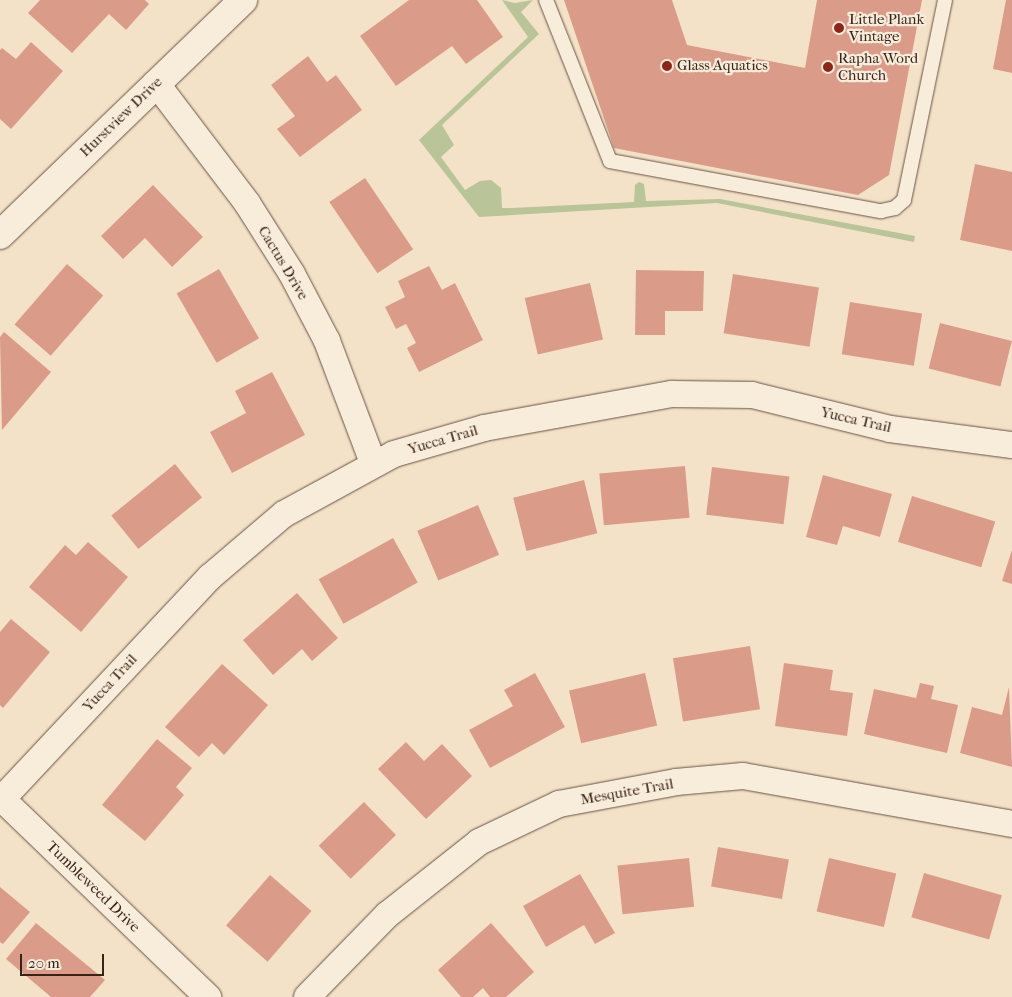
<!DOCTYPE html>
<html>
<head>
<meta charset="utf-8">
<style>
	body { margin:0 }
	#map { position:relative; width:1012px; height:997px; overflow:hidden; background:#f4e2c8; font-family:"IM FELL French Canon",serif }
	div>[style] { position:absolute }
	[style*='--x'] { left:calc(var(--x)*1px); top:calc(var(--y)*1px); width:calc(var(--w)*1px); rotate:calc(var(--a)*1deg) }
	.green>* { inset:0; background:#b9c498 }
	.building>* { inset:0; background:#da9c89; transform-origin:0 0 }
	.roads { filter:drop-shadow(0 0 1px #675345) drop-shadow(0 0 1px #675345) }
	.service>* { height:14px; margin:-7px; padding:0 7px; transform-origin:7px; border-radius:7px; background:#f8ecdb }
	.minor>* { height:26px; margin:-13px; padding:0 13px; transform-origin:13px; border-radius:13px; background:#f8ecdb }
	.tertiary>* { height:28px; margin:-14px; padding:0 14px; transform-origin:14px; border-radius:14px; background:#f8ecdb }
	.dots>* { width:14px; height:14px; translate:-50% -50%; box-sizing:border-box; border:2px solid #f8ecdb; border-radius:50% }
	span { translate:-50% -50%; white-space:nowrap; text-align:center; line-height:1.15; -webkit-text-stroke:4.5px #f8ecdb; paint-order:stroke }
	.poi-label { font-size:15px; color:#382319 }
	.left { translate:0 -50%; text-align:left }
	.street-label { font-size:15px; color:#382319 }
	.scale { position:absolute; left:20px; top:954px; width:84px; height:22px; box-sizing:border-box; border:2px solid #382319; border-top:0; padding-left:6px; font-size:15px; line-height:18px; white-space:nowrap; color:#382319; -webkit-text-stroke:4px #f8ecdb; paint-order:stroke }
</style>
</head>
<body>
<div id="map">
	<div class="green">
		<div style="clip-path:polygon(502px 0,515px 3px,533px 0,521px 12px,539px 34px,442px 125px,454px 145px,441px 157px,465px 190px,480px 181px,491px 180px,501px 188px,502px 208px,511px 208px,634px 202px,635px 185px,639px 182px,644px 184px,646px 201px,720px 199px,915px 236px,914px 242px,717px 203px,479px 217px,419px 140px,528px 37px)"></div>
	</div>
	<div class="building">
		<div style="clip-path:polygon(40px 0,145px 0,149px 4px,126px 30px,109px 14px,72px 53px,28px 13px)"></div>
		<div style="clip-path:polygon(409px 0,477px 0,503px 37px,466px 64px,452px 46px,396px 86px,360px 36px)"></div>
		<div style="clip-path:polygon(564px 0,672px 0,687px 45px,805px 68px,817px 0,922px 0,889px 175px,858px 195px,614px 148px)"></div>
		<div style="clip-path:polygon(1006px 0,1012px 0,1012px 73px,993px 69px)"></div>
		<div style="clip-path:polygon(31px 42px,63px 71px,11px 129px,0 119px,0 50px,2px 48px,16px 59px)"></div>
		<div style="clip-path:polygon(308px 56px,327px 82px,336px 75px,362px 110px,300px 157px,277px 129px,295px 116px,271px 85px)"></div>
		<div style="clip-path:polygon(975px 164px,1012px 172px,1012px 251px,960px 240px)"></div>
		<div style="left:365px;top:178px;width:86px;height:43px;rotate:56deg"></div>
		<div style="clip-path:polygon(153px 185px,203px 237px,172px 267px,145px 238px,123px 259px,101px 236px)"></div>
		<div style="left:67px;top:264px;width:48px;height:80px;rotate:41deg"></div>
		<div style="clip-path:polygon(429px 266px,442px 290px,455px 283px,483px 340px,419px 372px,407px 348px,416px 343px,406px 324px,396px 329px,385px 307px,405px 297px,398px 281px)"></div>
		<div style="left:219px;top:269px;width:80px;height:49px;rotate:60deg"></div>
		<div style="clip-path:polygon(636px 270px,704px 271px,703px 311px,665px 311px,665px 335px,635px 335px)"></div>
		<div style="left:733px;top:274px;width:87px;height:60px;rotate:9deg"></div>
		<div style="left:590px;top:283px;width:58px;height:67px;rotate:77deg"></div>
		<div style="left:850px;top:302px;width:73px;height:53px;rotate:9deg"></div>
		<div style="left:940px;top:323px;width:74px;height:47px;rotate:14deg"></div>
		<div style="clip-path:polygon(4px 332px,51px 372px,2px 430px,0 337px)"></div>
		<div style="clip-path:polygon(272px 372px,305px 435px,232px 473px,210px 432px,246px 413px,235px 391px)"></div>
		<div style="left:175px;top:464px;width:43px;height:82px;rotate:51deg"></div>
		<div style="left:685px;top:466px;width:52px;height:86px;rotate:85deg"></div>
		<div style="left:712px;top:467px;width:78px;height:48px;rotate:7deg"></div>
		<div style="clip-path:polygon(823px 475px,892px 494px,880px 537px,843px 526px,837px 545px,806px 537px)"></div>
		<div style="left:584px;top:480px;width:55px;height:73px;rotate:76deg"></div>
		<div style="left:912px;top:496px;width:87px;height:48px;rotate:17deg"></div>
		<div style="left:478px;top:505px;width:54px;height:66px;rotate:67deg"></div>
		<div style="left:393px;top:538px;width:51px;height:85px;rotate:61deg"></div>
		<div style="clip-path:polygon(88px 542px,128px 577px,81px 632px,29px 587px,65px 545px,76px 555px)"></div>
		<div style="clip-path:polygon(1012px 550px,1012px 584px,1002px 581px)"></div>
		<div style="clip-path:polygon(297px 593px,338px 638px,312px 661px,302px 649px,273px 675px,243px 640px)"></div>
		<div style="clip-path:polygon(11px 619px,50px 652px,3px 708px,0 705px,0 632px)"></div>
		<div style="left:750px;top:646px;width:64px;height:78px;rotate:81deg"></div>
		<div style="clip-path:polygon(784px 663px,833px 670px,830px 690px,853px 693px,847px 736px,775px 726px)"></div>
		<div style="clip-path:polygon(222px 664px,268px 705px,224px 755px,212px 743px,199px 757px,165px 727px)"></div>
		<div style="clip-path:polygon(535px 673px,565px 727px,490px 768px,469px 730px,513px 706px,504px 690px)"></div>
		<div style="left:645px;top:673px;width:54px;height:78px;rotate:77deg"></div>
		<div style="clip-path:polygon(920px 683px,934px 686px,931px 699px,958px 705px,947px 753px,864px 734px,874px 689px,916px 698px)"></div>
		<div style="clip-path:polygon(1009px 687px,1012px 767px,960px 753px,972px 707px,1002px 715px)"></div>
		<div style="clip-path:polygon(157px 739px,192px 768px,176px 787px,184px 795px,145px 841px,102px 805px)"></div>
		<div style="clip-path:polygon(406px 742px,424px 761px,442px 744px,472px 776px,426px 819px,378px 769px)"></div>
		<div style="left:364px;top:802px;width:46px;height:63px;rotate:46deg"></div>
		<div style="left:718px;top:847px;width:72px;height:40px;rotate:10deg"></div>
		<div style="left:689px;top:858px;width:49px;height:72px;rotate:84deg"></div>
		<div style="left:829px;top:858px;width:69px;height:55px;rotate:13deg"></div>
		<div style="left:924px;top:873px;width:81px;height:46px;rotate:16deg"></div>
		<div style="clip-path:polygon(580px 874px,615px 933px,595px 944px,584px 925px,546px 947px,523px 906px)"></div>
		<div style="left:270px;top:875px;width:55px;height:67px;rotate:41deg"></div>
		<div style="clip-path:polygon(0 887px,30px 912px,3px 944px,0 942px)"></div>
		<div style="clip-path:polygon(36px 923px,105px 980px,90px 997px,51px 997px,6px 959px)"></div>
		<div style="clip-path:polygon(491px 923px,534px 972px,506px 997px,490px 997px,483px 988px,473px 997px,461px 997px,438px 970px)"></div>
	</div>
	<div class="roads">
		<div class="service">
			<div style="--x:546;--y:0;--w:173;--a:68.3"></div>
			<div style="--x:610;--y:161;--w:276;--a:10.5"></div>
			<div style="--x:881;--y:211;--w:14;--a:-12"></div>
			<div style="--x:895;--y:208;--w:12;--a:-42"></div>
			<div style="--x:904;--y:200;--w:204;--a:-78.4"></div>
		</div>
		<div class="minor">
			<div style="--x:156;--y:83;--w:151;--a:52.8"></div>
			<div style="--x:247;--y:203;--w:84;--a:57.6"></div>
			<div style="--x:292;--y:274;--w:76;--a:62.4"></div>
			<div style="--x:327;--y:341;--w:130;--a:69.3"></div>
			<div style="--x:0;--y:797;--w:289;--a:43.9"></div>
			<div style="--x:2;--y:799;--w:304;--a:-46.9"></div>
			<div style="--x:210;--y:577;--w:97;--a:-40.4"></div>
			<div style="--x:284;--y:514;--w:125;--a:-28.6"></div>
			<div style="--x:394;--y:454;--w:94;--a:-16.1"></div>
			<div style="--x:484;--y:428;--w:191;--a:-10.3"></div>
			<div style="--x:672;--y:394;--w:80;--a:0.7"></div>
			<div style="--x:752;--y:395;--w:142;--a:13.8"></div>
			<div style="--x:890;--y:429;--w:123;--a:7.5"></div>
			<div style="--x:307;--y:997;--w:115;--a:-45.7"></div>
			<div style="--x:387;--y:915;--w:117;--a:-38.4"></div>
			<div style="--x:479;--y:842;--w:89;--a:-25.4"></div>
			<div style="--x:559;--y:804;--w:119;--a:-10.6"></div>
			<div style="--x:676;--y:782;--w:67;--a:-5.1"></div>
			<div style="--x:743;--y:776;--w:273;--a:10.1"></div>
		</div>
		<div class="tertiary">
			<div style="--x:0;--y:235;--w:338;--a:-44"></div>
		</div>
	</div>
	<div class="dots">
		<div style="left:839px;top:28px;background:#8f2418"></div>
		<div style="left:667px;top:66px;background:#8f2418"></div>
		<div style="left:828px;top:67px;background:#8f2418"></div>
	</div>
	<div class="poi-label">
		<span class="left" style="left:849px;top:28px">Little Plank<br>Vintage</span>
		<span class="left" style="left:838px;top:67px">Rapha Word<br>Church</span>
		<span class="left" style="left:677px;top:66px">Glass Aquatics</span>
	</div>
	<div class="street-label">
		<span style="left:121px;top:117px;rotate:-44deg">Hurstview Drive</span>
		<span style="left:283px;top:263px;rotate:59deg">Cactus Drive</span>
		<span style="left:856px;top:420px;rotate:13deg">Yucca Trail</span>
		<span style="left:443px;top:440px;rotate:-16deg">Yucca Trail</span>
		<span style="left:110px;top:683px;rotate:-47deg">Yucca Trail</span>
		<span style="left:627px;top:792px;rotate:-10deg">Mesquite Trail</span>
		<span style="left:93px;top:887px;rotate:44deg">Tumbleweed Drive</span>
	</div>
	<div class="scale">20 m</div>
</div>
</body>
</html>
